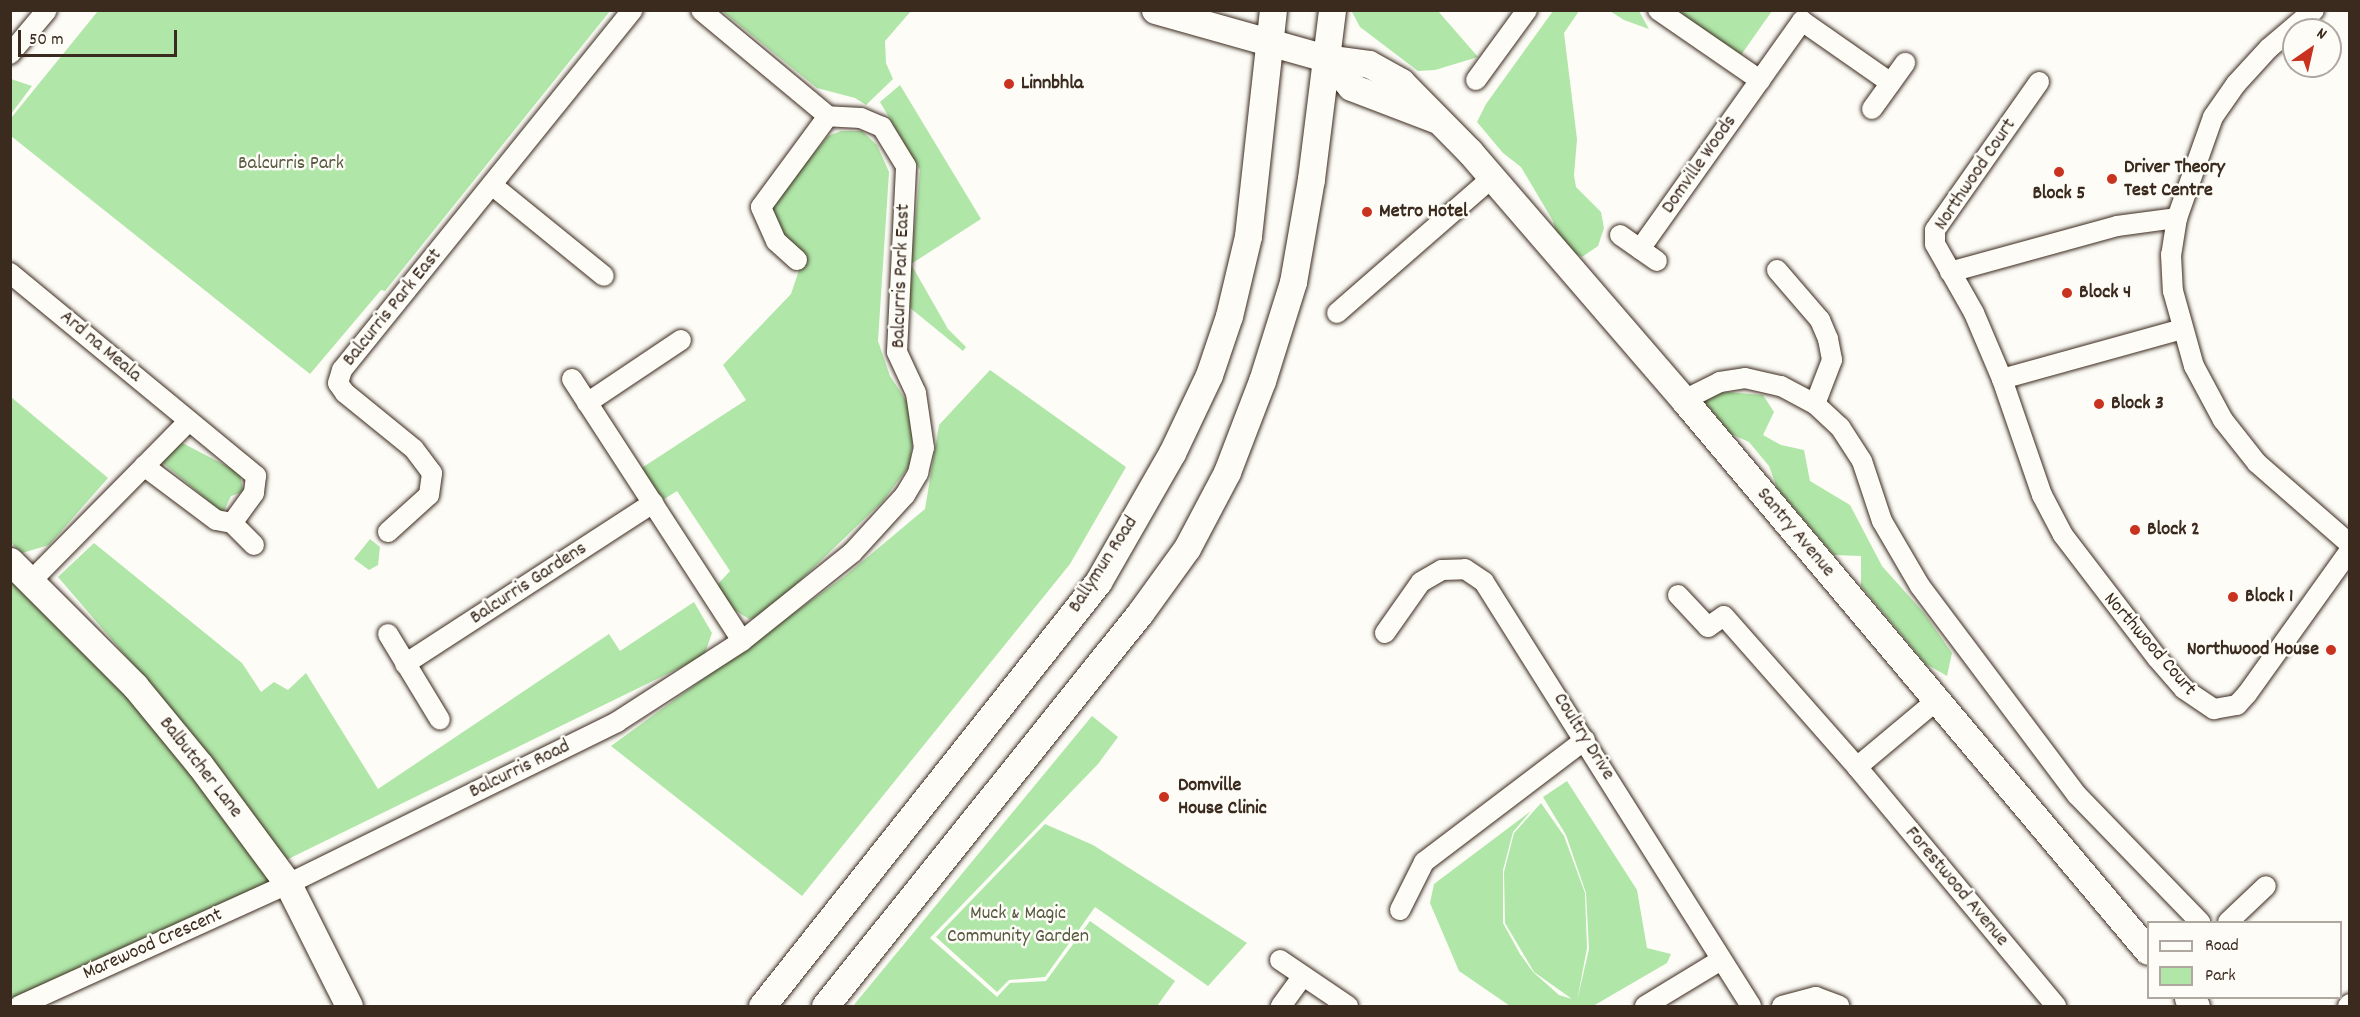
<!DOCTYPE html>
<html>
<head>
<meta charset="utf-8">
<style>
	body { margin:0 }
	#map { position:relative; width:2360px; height:1017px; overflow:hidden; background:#fdfcf7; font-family:Dekko,sans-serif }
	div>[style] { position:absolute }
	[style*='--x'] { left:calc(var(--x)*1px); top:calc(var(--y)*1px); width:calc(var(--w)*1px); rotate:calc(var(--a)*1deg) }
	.green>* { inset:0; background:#b0e6a8 }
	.roads { filter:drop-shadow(0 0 2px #3b2a1e) drop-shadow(0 0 2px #3b2a1e) }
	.street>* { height:20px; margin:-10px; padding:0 10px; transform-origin:10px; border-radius:10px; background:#fdfcf7 }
	.secondary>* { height:27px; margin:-13.5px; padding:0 13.5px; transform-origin:13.5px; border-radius:13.5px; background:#fdfcf7 }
	.dots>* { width:16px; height:16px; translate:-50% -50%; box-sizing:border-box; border:3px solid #fdfcf7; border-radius:50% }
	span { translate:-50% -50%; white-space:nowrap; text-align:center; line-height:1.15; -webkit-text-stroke:5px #fdfcf7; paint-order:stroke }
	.poi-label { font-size:20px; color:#3b2a1e; font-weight:700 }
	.left { translate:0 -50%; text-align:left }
	.right { translate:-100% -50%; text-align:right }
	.park-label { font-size:20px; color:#585940 }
	.street-label { font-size:20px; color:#3b2a1e }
	.frame { position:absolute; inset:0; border:12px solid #3b2a1e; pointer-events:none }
	.legend { position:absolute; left:2147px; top:921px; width:195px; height:78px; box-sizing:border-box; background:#fdfcf7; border:2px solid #afa8a0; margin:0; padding:8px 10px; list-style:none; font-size:18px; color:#3b2a1e }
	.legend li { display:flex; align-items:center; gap:12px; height:30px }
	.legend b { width:30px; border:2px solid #afa8a0 }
	.north { position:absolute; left:2282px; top:18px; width:60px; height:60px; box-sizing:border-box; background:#fdfcf7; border:2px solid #afa8a0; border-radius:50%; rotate:34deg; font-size:16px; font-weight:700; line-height:24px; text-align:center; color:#3b2a1e }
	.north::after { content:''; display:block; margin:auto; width:21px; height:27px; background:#c8321e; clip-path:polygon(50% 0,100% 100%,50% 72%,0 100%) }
	.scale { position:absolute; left:18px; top:30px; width:159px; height:27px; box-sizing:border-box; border:3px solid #3b2a1e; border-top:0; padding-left:8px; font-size:18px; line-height:21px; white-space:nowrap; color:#3b2a1e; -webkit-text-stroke:4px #fdfcf7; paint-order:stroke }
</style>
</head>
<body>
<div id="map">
	<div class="green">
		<div style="clip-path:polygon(98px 11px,98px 10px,610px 11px,385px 291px,381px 290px,310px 374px,11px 136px,11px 118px)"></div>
		<div style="clip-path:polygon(722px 11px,911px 11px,885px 41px,886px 63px,893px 79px,866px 105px,855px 98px,817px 88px)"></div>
		<div style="clip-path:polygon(1438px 11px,1478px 57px,1435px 70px,1418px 71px,1360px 27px,1352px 12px)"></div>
		<div style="clip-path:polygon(1553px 11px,1579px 11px,1564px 33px,1577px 139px,1574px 175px,1576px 187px,1601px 212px,1604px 228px,1598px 246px,1582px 257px,1559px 244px,1553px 221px,1521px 167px,1503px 153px,1477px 122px,1486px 104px)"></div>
		<div style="clip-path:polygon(1610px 11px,1639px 11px,1649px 29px,1624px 20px)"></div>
		<div style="clip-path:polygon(1676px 11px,1772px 11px,1741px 55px)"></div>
		<div style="clip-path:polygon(11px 79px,32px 86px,11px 114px,10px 79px)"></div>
		<div style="clip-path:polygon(900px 85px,981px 219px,911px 264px,948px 329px,966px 347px,963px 351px,909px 307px,911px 264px,920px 170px,880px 102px)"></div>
		<div style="clip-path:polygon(841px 131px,862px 131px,877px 145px,889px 172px,878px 341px,890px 376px,915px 414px,910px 465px,883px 501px,762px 617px,749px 619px,733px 609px,720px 592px,718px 584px,730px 571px,677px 491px,658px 503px,637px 471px,746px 400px,723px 365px,791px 294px,801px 264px,770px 218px,773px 204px,828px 136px)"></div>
		<div style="clip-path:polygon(990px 370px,1126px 467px,1070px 564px,802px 896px,611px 746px,845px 576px,925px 509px,939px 425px)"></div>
		<div style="clip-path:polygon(1728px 392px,1763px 395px,1774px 412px,1763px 435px,1781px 445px,1804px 450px,1810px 481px,1850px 505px,1882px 566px,1924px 613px,1952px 653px,1947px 676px,1926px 664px,1861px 586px,1861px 556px,1834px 555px,1777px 488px,1769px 466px,1749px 442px,1731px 434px,1705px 402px,1709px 395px)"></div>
		<div style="clip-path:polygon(11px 397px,108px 478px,49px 545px,22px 553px,11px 543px)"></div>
		<div style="clip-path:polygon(171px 437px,240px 473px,243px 492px,231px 496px,223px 513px,157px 458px)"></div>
		<div style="clip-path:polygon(370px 539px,380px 547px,378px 565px,369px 570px,354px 559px)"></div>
		<div style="clip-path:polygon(94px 543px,242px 663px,261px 692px,274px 682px,288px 690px,306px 673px,378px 789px,609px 634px,620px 651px,694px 602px,712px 633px,704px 656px,282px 862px,168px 705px,58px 577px)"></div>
		<div style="clip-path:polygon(10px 561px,134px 690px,120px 699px,136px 690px,288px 883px,10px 1006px)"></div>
		<div style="clip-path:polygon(1092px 716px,1118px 737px,1098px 764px,930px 938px,997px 997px,1010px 983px,1046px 981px,1090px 921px,1175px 981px,1157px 1006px,853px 1006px)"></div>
		<div style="clip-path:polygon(1567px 781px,1637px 890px,1647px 948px,1671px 954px,1667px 963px,1593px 1006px,1510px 1006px,1459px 971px,1430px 903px,1434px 884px,1531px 811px,1513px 832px,1503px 870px,1503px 923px,1520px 954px,1533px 972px,1559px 995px,1572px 999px,1534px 972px,1505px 923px,1504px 872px,1514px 833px,1541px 803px,1564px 836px,1585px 893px,1587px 948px,1577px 1001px,1589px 949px,1586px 893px,1566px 835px,1543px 797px)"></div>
		<div style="clip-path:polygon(1045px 824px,1093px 845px,1247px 943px,1208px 986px,1095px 907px,1045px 977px,1009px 980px,997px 992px,936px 937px)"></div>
	</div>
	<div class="roads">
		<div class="street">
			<div style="--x:1658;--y:10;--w:124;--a:34.5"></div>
			<div style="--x:2314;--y:10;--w:59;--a:139.8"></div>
			<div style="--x:2269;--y:48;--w:49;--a:132.5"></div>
			<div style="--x:2236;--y:84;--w:40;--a:124.9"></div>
			<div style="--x:2213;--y:117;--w:107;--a:109.6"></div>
			<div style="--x:2177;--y:218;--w:37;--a:99"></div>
			<div style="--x:2171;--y:255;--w:36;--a:87"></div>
			<div style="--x:2173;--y:291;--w:78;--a:74.4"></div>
			<div style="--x:2194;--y:366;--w:61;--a:61.8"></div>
			<div style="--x:2223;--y:420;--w:55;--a:51.7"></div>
			<div style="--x:2257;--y:463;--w:123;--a:41.1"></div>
			<div style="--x:10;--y:54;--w:57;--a:-49.9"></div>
			<div style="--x:1476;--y:80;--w:87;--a:-53.9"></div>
			<div style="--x:2039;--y:82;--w:181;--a:125.1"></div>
			<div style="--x:1935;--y:230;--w:14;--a:90"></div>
			<div style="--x:1935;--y:244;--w:79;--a:60.5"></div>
			<div style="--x:1974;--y:313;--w:72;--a:67"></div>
			<div style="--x:2002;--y:379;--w:123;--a:71"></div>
			<div style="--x:2042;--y:495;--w:45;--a:62.3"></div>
			<div style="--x:2063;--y:535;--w:155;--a:52.6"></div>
			<div style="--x:2157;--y:658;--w:41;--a:48.9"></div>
			<div style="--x:2184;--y:689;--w:36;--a:34"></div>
			<div style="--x:2214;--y:709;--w:23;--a:-10"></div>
			<div style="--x:2237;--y:705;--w:15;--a:-48"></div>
			<div style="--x:2247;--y:694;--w:177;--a:-54.4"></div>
			<div style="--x:1872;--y:109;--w:57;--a:-54.3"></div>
			<div style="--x:492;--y:185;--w:144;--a:39.1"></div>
			<div style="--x:1620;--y:235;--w:45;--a:35.1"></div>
			<div style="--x:1640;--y:249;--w:280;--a:-54.6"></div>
			<div style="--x:1802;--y:21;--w:108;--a:34.9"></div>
			<div style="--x:797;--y:260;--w:28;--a:-138"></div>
			<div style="--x:776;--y:241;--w:37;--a:-114"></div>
			<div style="--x:761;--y:207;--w:113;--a:-53.6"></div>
			<div style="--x:1777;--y:270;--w:66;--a:49.3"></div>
			<div style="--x:1820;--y:320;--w:21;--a:67"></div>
			<div style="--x:1828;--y:339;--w:21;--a:79"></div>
			<div style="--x:1832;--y:360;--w:47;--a:111.1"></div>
			<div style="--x:1950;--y:272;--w:173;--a:-15.4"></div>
			<div style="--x:2117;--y:226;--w:61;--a:-7.6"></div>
			<div style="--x:10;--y:273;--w:319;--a:39.5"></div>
			<div style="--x:256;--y:476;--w:17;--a:97"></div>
			<div style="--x:254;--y:493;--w:37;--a:126"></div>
			<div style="--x:232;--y:523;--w:16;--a:-169"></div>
			<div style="--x:216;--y:520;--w:90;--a:-143.1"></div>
			<div style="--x:1337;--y:313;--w:206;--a:-41.1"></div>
			<div style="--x:572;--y:379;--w:312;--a:57"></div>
			<div style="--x:2002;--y:379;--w:187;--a:-15.5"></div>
			<div style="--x:1684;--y:400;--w:40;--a:-26.6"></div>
			<div style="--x:1720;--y:382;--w:25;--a:-9"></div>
			<div style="--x:1745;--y:378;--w:37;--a:13"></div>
			<div style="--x:1781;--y:386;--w:38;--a:28"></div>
			<div style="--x:1815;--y:404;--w:34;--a:43"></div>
			<div style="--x:1840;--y:427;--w:40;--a:57.1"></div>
			<div style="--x:1862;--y:461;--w:63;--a:71.6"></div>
			<div style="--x:1882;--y:521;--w:75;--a:59.7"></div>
			<div style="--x:1920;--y:586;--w:261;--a:53.1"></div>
			<div style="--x:2077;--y:795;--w:177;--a:45.9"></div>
			<div style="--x:587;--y:403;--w:113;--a:-33.8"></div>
			<div style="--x:232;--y:523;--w:31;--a:45"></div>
			<div style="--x:388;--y:532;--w:55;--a:-42.1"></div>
			<div style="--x:429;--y:495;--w:22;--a:-82"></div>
			<div style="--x:432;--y:473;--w:30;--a:-127"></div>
			<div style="--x:414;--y:449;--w:89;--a:-140.9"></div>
			<div style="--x:345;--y:393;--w:12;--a:-125"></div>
			<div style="--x:338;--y:383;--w:14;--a:-73"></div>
			<div style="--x:342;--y:370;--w:463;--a:-51.1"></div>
			<div style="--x:33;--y:579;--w:222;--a:-45.4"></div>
			<div style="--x:1678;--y:595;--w:44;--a:46.8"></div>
			<div style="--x:1708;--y:627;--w:19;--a:-35"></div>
			<div style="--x:1724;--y:616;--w:201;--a:48.6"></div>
			<div style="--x:1857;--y:767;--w:311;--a:50.2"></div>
			<div style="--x:1385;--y:633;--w:62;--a:-54.8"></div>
			<div style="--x:1421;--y:582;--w:24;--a:-30"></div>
			<div style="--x:1442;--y:570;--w:23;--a:-2"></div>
			<div style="--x:1465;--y:569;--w:23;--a:34"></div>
			<div style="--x:1484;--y:582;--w:501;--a:57.8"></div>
			<div style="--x:388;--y:634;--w:100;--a:58.8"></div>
			<div style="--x:405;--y:664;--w:296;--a:-33"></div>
			<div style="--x:1857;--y:767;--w:103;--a:-39.9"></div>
			<div style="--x:1400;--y:910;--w:54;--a:-63.4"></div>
			<div style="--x:1424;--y:862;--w:202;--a:-37.2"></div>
			<div style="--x:2228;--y:922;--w:52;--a:-43.5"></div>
			<div style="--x:1280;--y:960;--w:82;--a:34.1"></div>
			<div style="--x:19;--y:1006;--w:295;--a:-24.4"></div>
			<div style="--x:288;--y:884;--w:367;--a:-26.2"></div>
			<div style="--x:617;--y:722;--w:149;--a:-32.9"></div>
			<div style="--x:742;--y:641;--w:141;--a:-38.7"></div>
			<div style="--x:852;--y:553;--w:79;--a:-47.6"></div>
			<div style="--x:905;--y:495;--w:26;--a:-59"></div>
			<div style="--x:918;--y:473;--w:26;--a:-77"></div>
			<div style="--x:924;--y:448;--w:56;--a:-98.3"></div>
			<div style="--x:916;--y:393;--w:45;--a:-114.9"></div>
			<div style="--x:897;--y:352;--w:186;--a:-87.2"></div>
			<div style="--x:906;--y:166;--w:46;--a:-121.6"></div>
			<div style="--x:882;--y:127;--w:23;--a:-157"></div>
			<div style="--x:861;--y:118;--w:33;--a:-177"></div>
			<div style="--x:828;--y:116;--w:165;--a:-140.2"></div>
			<div style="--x:1281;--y:1006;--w:37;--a:-54"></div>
			<div style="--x:1645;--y:1006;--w:89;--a:-31.2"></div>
			<div style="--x:1782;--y:1006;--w:35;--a:-15"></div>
			<div style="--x:1816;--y:997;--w:25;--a:21"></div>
			<div style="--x:2348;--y:1006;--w:3;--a:-45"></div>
		</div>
		<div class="secondary">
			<div style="--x:1155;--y:10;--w:178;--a:15.7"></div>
			<div style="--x:1326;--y:58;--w:43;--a:7.9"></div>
			<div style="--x:1369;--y:64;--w:37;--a:29"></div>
			<div style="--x:1401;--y:82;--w:98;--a:45.4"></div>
			<div style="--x:1470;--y:152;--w:328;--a:49.2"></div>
			<div style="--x:1684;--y:400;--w:720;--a:49.9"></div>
			<div style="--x:1326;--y:58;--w:38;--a:49"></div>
			<div style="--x:1351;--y:87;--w:90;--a:20.9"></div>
			<div style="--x:10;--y:561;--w:177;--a:45"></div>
			<div style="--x:135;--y:686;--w:102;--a:50.6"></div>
			<div style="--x:200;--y:765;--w:148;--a:53.5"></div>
			<div style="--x:288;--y:884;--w:136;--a:63.4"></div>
			<div style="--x:2188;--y:998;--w:11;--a:45"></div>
			<div style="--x:762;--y:1006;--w:541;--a:-51.6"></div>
			<div style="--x:1098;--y:582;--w:149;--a:-60.2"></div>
			<div style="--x:1172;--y:453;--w:86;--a:-64.6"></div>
			<div style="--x:1209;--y:375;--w:62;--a:-71.3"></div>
			<div style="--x:1229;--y:316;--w:82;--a:-76.6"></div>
			<div style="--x:1248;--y:236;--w:227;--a:-83.7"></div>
			<div style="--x:825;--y:1006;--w:504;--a:-51.29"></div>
			<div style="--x:1140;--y:613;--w:80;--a:-54.1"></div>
			<div style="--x:1187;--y:548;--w:86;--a:-62.2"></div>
			<div style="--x:1227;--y:472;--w:97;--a:-69"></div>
			<div style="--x:1262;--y:381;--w:104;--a:-72.6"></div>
			<div style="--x:1293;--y:282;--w:105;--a:-80.1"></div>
			<div style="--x:1311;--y:179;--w:170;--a:-82.9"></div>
		</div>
	</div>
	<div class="dots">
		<div style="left:1009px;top:84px;background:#c8321e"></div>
		<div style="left:2059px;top:172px;background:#c8321e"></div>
		<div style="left:2112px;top:179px;background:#c8321e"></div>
		<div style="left:1367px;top:212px;background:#c8321e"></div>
		<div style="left:2067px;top:293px;background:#c8321e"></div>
		<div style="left:2099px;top:404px;background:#c8321e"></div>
		<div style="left:2135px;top:530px;background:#c8321e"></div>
		<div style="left:2233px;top:597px;background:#c8321e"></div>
		<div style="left:2331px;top:650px;background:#c8321e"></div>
		<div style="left:1164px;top:797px;background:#c8321e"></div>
	</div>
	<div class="poi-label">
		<span class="left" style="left:1021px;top:84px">Linnbhla</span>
		<span class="left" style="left:2124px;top:180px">Driver Theory<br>Test Centre</span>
		<span style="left:2059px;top:194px">Block 5</span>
		<span class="left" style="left:1379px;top:212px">Metro Hotel</span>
		<span class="left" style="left:2079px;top:293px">Block 4</span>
		<span class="left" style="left:2111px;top:404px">Block 3</span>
		<span class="left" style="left:2147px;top:530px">Block 2</span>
		<span class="left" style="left:2245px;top:597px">Block 1</span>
		<span class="right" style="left:2319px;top:650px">Northwood House</span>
		<span class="left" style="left:1178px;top:798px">Domville<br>House Clinic</span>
	</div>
	<div class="park-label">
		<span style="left:291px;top:164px">Balcurris Park</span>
		<span style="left:1018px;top:926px">Muck &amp; Magic<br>Community Garden</span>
	</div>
	<div class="street-label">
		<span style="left:1700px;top:165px;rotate:-55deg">Domville Woods</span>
		<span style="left:1976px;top:175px;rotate:-56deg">Northwood Court</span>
		<span style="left:902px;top:276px;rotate:-88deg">Balcurris Park East</span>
		<span style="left:393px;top:308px;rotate:-51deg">Balcurris Park East</span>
		<span style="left:100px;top:347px;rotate:40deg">Ard na Meala</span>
		<span style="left:1795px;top:533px;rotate:50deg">Santry Avenue</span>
		<span style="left:1104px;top:565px;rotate:-57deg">Ballymun Road</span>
		<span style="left:529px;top:584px;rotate:-33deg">Balcurris Gardens</span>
		<span style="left:2149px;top:645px;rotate:49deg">Northwood Court</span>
		<span style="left:1583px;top:737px;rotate:58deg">Coultry Drive</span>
		<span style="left:200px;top:768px;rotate:52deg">Balbutcher Lane</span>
		<span style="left:520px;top:770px;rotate:-26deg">Balcurris Road</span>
		<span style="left:1956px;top:887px;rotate:50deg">Forestwood Avenue</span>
		<span style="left:153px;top:945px;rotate:-24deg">Marewood Crescent</span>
	</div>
	<div class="frame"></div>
	<ul class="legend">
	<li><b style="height:8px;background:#fdfcf7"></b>Road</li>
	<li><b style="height:16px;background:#b0e6a8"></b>Park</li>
	</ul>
	<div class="north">N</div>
	<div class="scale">50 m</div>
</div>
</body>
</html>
